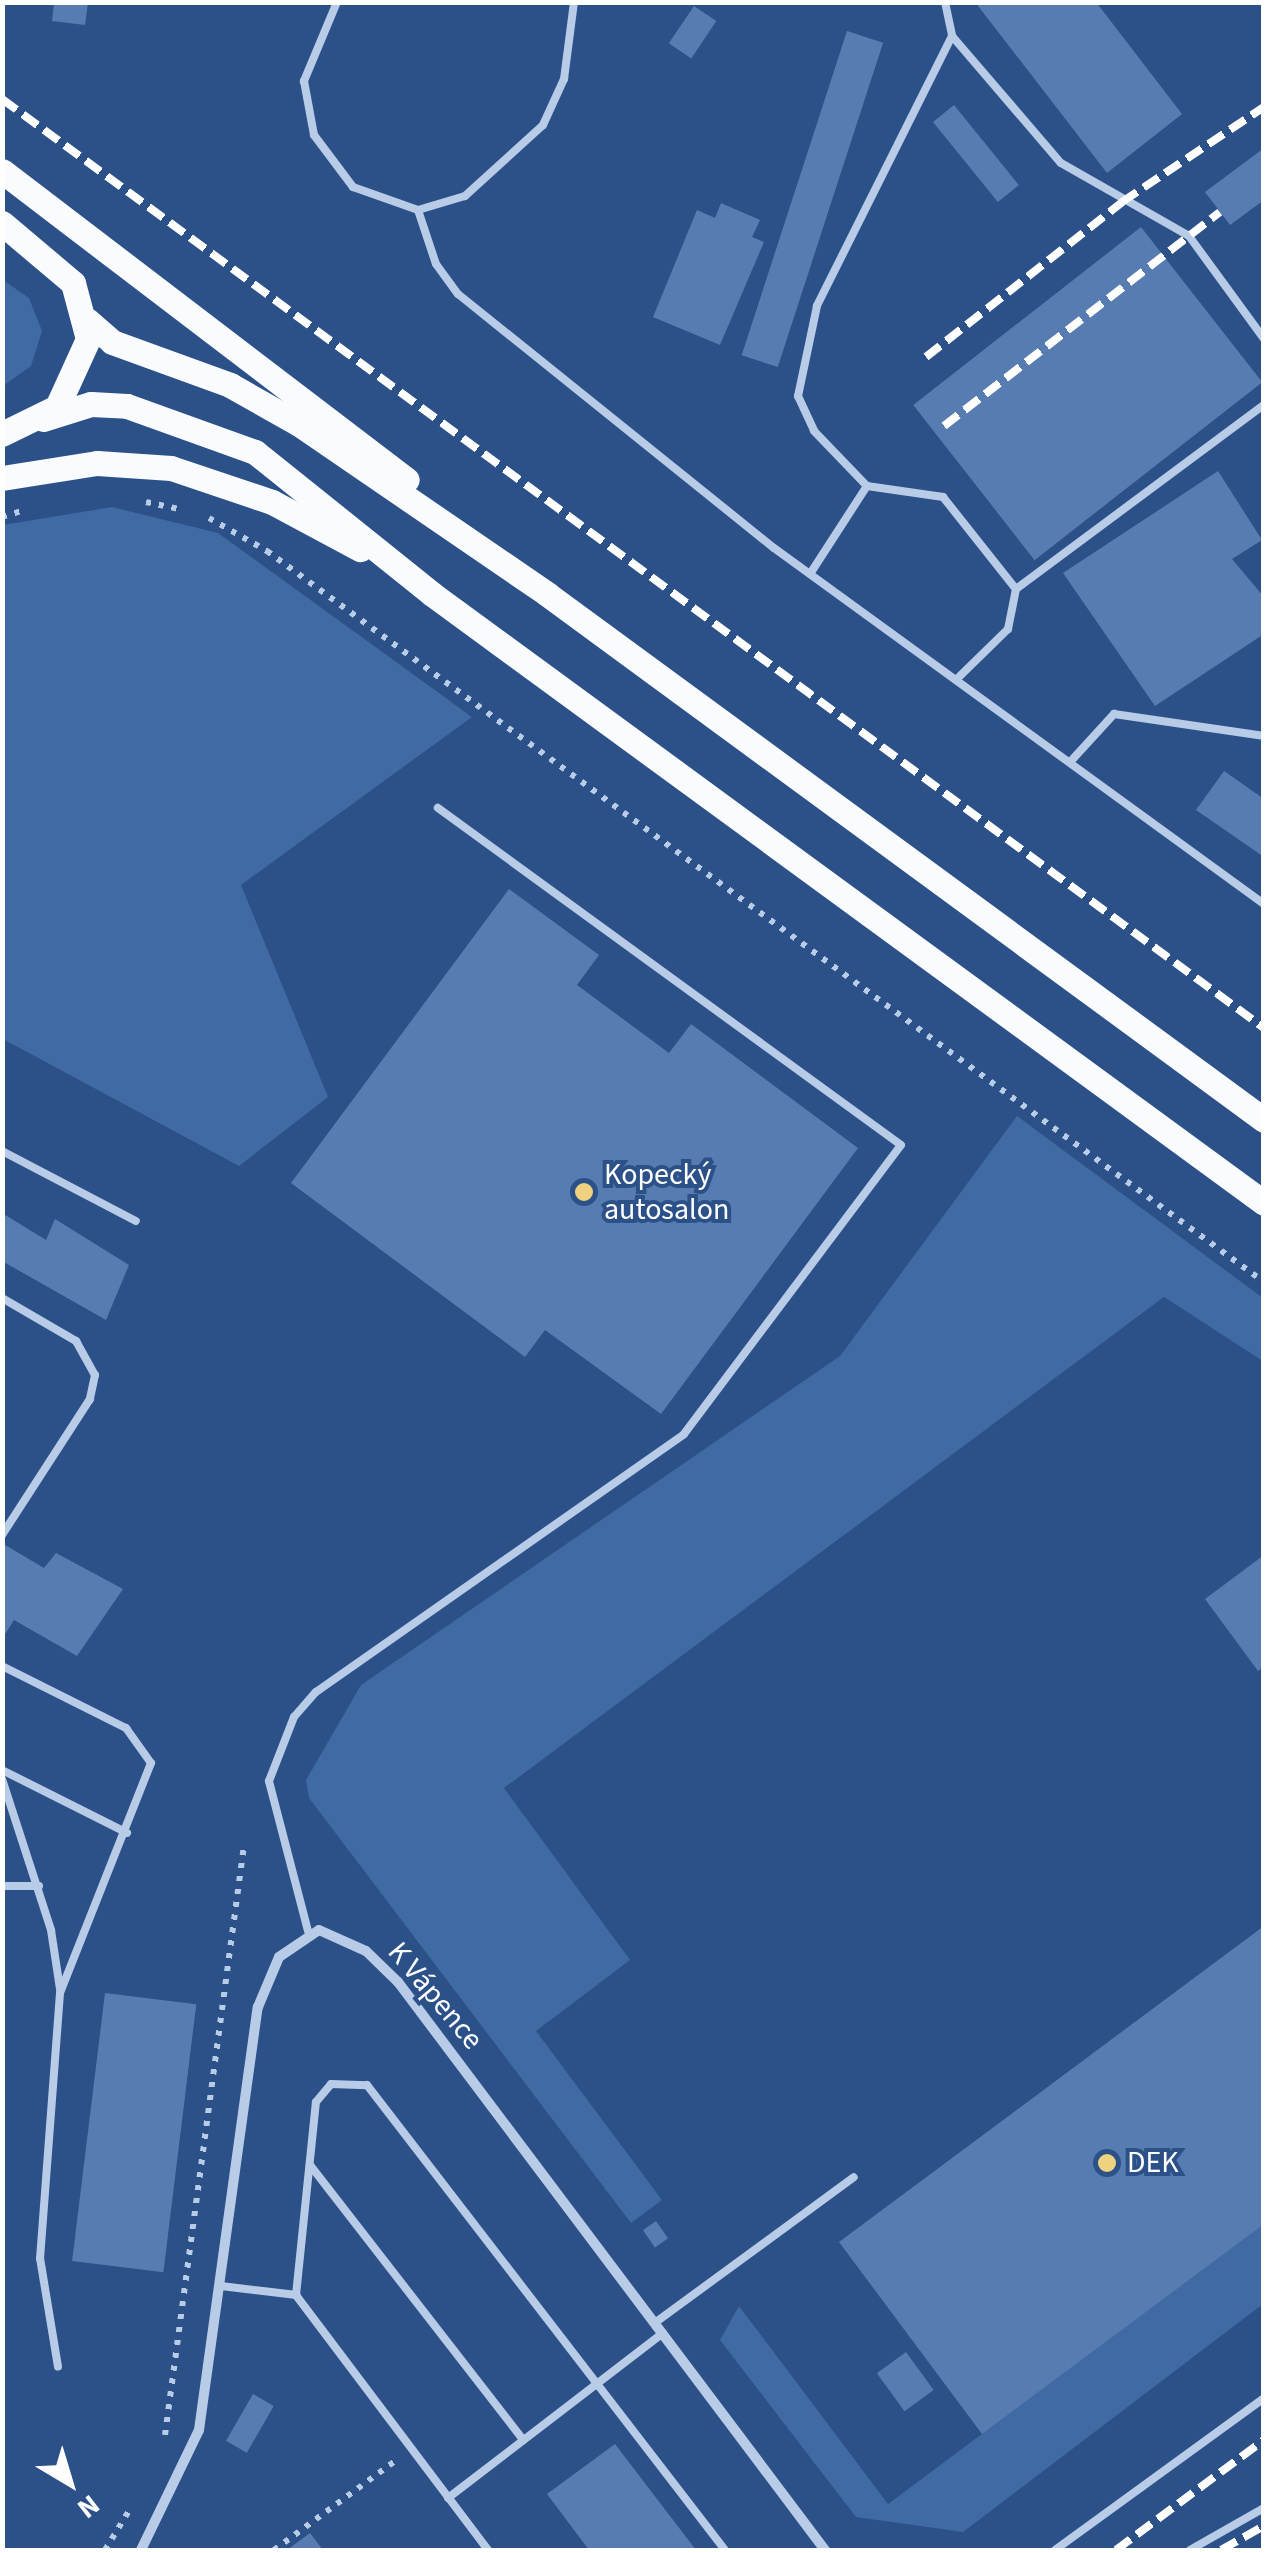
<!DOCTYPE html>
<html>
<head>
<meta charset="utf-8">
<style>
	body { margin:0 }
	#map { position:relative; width:1266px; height:2553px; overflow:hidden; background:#2b5188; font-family:"Source Sans 3",sans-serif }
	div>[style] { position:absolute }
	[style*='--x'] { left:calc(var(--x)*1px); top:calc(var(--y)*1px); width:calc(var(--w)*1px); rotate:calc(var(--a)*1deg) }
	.green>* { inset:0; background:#406aa4 }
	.building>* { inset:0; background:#577cb1; transform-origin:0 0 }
	.path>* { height:6px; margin-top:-3px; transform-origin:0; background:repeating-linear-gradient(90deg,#b8cce8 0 5px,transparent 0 13px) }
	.lane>* { height:8px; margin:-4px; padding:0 4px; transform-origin:4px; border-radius:4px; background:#b8cce8 }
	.street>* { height:10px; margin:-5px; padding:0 5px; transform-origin:5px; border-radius:5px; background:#b8cce8 }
	.primary>* { height:25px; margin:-12.5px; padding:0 12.5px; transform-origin:12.5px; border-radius:12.5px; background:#fafbfe }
	.rail>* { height:8px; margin-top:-4px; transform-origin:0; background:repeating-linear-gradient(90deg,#fff 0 18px,transparent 0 26px) }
	.dots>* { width:28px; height:28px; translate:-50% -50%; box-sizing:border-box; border:5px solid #2b5188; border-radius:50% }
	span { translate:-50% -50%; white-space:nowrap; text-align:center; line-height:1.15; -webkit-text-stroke:8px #2b5188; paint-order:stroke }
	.poi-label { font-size:30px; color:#fff }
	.left { translate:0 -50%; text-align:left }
	.street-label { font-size:30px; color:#fff }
	.frame { position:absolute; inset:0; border:5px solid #fff; pointer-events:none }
	.north { position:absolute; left:20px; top:2433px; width:100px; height:100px; -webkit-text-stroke:8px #2b5188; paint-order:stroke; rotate:142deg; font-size:28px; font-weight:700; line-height:40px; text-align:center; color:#fff }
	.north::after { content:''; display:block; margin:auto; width:35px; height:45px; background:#fff; clip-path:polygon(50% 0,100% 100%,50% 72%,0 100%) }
</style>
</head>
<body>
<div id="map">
	<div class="green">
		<div style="clip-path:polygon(3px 280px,29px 298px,42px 331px,31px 366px,3px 386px)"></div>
		<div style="clip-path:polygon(112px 507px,218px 533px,472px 717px,241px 885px,328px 1097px,239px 1166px,3px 1039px,3px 525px)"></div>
		<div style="clip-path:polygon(1017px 1116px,1263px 1298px,1263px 1361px,1164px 1297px,504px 1788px,630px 1960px,536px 2031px,662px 2200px,631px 2223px,309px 1798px,306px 1780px,361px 1685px,840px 1356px)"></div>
		<div style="clip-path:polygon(1263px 2224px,1263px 2304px,963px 2532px,856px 2517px,720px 2340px,739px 2306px,888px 2504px)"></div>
	</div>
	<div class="building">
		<div style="clip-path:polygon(975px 2px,1096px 2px,1182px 114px,1107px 173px)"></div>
		<div style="clip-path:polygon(54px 3px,88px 3px,85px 25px,52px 21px)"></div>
		<div style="left:694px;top:6px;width:27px;height:45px;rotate:34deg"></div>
		<div style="left:847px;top:31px;width:38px;height:341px;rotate:18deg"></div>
		<div style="left:954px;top:105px;width:103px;height:27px;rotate:51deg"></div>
		<div style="clip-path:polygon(1264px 148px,1264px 200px,1230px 225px,1205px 192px)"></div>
		<div style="clip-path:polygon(721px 203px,760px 220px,752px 237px,764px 242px,720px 345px,653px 317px,697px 210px,715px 218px)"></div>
		<div style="left:1141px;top:227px;width:197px;height:289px;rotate:52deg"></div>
		<div style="clip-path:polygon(1218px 471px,1262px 540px,1232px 559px,1264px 597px,1264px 634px,1155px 706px,1063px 573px)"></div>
		<div style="clip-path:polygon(1224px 771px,1264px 799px,1264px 857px,1196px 810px)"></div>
		<div style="clip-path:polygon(509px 889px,599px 955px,577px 985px,669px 1053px,691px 1024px,858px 1148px,661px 1414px,545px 1330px,525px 1357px,291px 1183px)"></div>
		<div style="clip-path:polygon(2px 1213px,46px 1240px,55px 1219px,129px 1265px,106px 1320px,2px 1261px)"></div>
		<div style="clip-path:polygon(5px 1545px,44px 1568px,56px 1553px,123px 1589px,77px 1656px,14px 1620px,2px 1639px)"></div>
		<div style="clip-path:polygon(1264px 1555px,1264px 1667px,1258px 1671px,1205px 1599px)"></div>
		<div style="clip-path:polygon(1264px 1926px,1264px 2224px,982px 2434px,839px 2242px)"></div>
		<div style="left:105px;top:1993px;width:92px;height:270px;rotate:7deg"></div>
		<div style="left:656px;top:2221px;width:21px;height:16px;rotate:55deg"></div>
		<div style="left:906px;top:2352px;width:47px;height:36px;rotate:54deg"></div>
		<div style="left:253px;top:2394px;width:24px;height:54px;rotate:30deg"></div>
		<div style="clip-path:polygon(615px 2444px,696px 2550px,589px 2550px,547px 2494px)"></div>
		<div style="clip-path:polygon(310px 2533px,323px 2550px,287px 2550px)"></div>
	</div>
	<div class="path">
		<div style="--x:146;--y:502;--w:38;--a:12"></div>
		<div style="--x:2;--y:517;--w:24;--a:-17"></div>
		<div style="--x:209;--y:518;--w:67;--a:29.6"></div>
		<div style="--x:267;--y:551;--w:1236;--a:36.25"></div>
		<div style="--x:165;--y:2435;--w:595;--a:-82.37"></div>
		<div style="--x:105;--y:2550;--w:48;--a:-58.6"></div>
		<div style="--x:274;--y:2550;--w:150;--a:-36.3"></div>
	</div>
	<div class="lane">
		<div style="--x:337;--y:2;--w:86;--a:112.7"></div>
		<div style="--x:304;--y:81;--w:55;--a:79.5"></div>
		<div style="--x:314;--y:135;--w:65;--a:53.1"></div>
		<div style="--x:353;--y:187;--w:69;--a:19.5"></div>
		<div style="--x:418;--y:210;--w:49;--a:-16.6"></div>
		<div style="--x:465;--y:196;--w:105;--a:-42.3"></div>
		<div style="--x:543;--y:125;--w:51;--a:-65.5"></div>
		<div style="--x:564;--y:79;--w:78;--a:-82.6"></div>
		<div style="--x:945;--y:2;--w:35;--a:78"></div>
		<div style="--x:952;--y:36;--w:167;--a:49.4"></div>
		<div style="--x:1061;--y:163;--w:147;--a:29.7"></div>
		<div style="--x:1189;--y:236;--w:127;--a:53.9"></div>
		<div style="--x:952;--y:36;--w:302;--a:116.6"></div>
		<div style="--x:817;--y:306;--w:92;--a:101.9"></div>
		<div style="--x:798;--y:396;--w:38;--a:65"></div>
		<div style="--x:814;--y:431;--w:76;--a:46.1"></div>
		<div style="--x:867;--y:486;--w:77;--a:8.2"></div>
		<div style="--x:943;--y:497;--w:117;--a:51.6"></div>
		<div style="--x:1016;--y:589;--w:41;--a:101.3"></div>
		<div style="--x:1008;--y:629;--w:71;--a:135.6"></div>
		<div style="--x:418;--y:210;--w:57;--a:71.6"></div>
		<div style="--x:436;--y:264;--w:37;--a:54"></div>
		<div style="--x:458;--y:294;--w:405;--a:38.8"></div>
		<div style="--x:774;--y:548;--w:606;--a:36"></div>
		<div style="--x:810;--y:574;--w:105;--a:-57.1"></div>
		<div style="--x:1016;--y:589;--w:309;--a:-36.6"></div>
		<div style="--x:1071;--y:761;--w:64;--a:-47.5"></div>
		<div style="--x:1114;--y:714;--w:152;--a:8.3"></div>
		<div style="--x:2;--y:1151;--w:151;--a:27.6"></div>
		<div style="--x:2;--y:1298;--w:86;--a:30.2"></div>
		<div style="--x:76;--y:1341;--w:39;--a:61"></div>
		<div style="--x:95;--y:1375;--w:25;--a:102"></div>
		<div style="--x:90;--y:1399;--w:162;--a:122.9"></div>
		<div style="--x:2;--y:1666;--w:139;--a:26.6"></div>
		<div style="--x:126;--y:1728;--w:43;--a:54.5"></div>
		<div style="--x:151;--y:1763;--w:247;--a:111.6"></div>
		<div style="--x:60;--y:1993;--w:266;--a:94.3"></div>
		<div style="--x:40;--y:2258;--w:110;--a:80.6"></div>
		<div style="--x:2;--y:1770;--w:140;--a:26.7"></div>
		<div style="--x:2;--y:1779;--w:159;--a:72"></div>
		<div style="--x:51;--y:1930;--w:60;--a:81.3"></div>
		<div style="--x:2;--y:1886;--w:37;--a:0"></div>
		<div style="--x:308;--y:1931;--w:155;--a:-104.6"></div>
		<div style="--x:269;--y:1781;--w:69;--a:-68.7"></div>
		<div style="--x:294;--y:1717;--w:33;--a:-49"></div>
		<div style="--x:316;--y:1692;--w:449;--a:-35"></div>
		<div style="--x:684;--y:1434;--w:361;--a:-53.1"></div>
		<div style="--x:901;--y:1145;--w:573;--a:-143.95"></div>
		<div style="--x:310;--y:2165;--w:348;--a:52.2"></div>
		<div style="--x:221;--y:2286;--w:76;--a:6.8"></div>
		<div style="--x:656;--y:2322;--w:245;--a:-36.2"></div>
		<div style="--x:448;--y:2498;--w:271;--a:-37.5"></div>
		<div style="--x:488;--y:2550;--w:319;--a:-127"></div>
		<div style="--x:296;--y:2295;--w:194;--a:-84.1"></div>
		<div style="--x:316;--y:2102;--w:23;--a:-50"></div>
		<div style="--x:331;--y:2084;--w:36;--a:2"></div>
		<div style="--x:367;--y:2085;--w:587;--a:52.41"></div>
		<div style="--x:1055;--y:2550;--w:258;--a:-36"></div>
		<div style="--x:1190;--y:2550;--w:85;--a:-29.6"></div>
	</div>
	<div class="street">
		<div style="--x:141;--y:2550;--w:133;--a:-64.2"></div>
		<div style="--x:199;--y:2430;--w:427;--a:-82.1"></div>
		<div style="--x:258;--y:2007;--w:54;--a:-67.2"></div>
		<div style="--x:279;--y:1957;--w:48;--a:-34"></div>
		<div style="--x:319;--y:1930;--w:51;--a:24.1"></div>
		<div style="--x:366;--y:1951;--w:45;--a:44.1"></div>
		<div style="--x:398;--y:1982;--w:711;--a:53.07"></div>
	</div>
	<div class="primary">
		<div style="--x:2;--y:171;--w:509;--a:37.34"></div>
		<div style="--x:2;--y:223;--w:93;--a:40.2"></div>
		<div style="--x:73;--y:283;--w:58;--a:75"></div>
		<div style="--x:88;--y:339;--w:75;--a:114.5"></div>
		<div style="--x:57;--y:407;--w:61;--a:153.9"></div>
		<div style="--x:87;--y:320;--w:33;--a:41"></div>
		<div style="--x:112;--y:342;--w:126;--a:20"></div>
		<div style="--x:230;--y:385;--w:79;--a:29.5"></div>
		<div style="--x:299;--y:424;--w:301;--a:34.4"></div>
		<div style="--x:547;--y:594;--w:889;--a:36.26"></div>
		<div style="--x:43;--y:419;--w:50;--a:-17.4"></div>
		<div style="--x:91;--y:404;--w:36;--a:3"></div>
		<div style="--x:127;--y:406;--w:136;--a:19.8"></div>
		<div style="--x:255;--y:452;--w:227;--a:38.7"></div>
		<div style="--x:432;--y:594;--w:1031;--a:36.2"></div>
		<div style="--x:2;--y:478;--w:96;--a:-9"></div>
		<div style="--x:97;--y:463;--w:74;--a:3.9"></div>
		<div style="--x:171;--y:468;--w:107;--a:18.6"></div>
		<div style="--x:272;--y:502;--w:100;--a:28.1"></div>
	</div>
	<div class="rail">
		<div style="--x:2;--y:99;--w:1567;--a:36.36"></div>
		<div style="--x:926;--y:357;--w:250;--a:-38.3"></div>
		<div style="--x:1122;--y:202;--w:171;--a:-33.8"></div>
		<div style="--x:944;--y:426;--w:349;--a:-37.8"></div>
		<div style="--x:1116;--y:2550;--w:184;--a:-36.6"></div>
		<div style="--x:1221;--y:2550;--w:49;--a:-29.2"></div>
	</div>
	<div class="dots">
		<div style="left:584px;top:1192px;background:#eed280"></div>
		<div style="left:1107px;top:2163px;background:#eed280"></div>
	</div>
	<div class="poi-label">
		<span class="left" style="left:604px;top:1192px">Kopecký<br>autosalon</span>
		<span class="left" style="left:1127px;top:2163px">DEK</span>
	</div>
	<div class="street-label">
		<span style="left:435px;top:1996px;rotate:50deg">K Vápence</span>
	</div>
	<div class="frame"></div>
	<div class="north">N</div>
</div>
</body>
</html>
